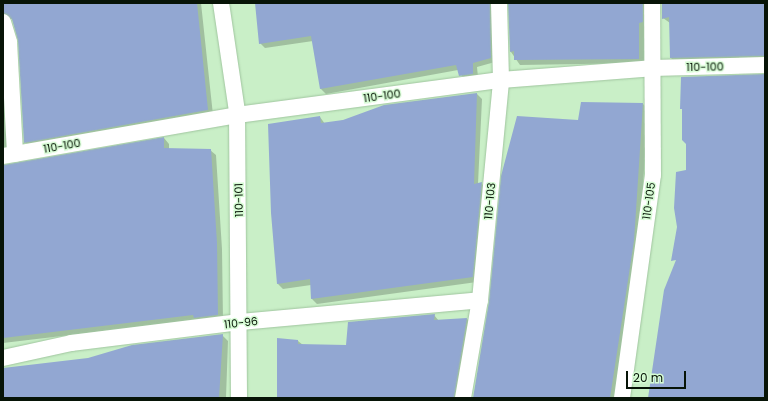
<!DOCTYPE html>
<html>
<head>
<meta charset="utf-8">
<style>
	body { margin:0 }
	#map { position:relative; width:768px; height:401px; overflow:hidden; background:#c9efc7; font-family:Poppins,sans-serif }
	div>[style] { position:absolute }
	[style*='--x'] { left:calc(var(--x)*1px); top:calc(var(--y)*1px); width:calc(var(--w)*1px); rotate:calc(var(--a)*1deg) }
	.shadow>* { inset:0; background:#0003 }
	.building>* { inset:0; background:#92a7d2 }
	.roads { filter:drop-shadow(0 0 1px #a0c59f) drop-shadow(0 0 1px #a0c59f) }
	.street>* { height:16px; margin:-8px; padding:0 8px; transform-origin:8px; border-radius:8px; background:#fff }
	span { translate:-50% -50%; white-space:nowrap; text-align:center; line-height:1.15; -webkit-text-stroke:3px #d6fcd4; paint-order:stroke }
	.street-label { font-size:11px; color:#071407 }
	.frame { position:absolute; inset:0; border:4px solid #071407; pointer-events:none }
	.scale { position:absolute; left:626px; top:371px; width:60px; height:18px; box-sizing:border-box; border:2px solid #071407; border-top:0; padding-left:5px; font-size:12px; line-height:14px; white-space:nowrap; color:#071407; -webkit-text-stroke:3px #d6fcd4; paint-order:stroke }
</style>
</head>
<body>
<div id="map">
	<div class="shadow">
		<div style="clip-path:polygon(3px 3px,201px 3px,213px 115px,30px 147px,25px 142px,19px 39px,12px 19px,5px 18px,3px 20px)"></div>
		<div style="clip-path:polygon(256px 3px,496px 3px,495px 62px,477px 67px,478px 77px,465px 80px,458px 70px,326px 94px,321px 89px,313px 41px,265px 48px,260px 43px)"></div>
		<div style="clip-path:polygon(509px 3px,650px 3px,647px 27px,644px 28px,644px 63px,520px 65px,511px 52px)"></div>
		<div style="clip-path:polygon(662px 3px,765px 3px,765px 60px,676px 63px,671px 58px,670px 23px,663px 18px)"></div>
		<div style="clip-path:polygon(3px 45px,10px 151px,3px 152px)"></div>
		<div style="clip-path:polygon(477px 94px,482px 99px,478px 184px,481px 183px,486px 188px,477px 282px,317px 304px,312px 299px,311px 285px,283px 289px,278px 284px,320px 117px,325px 124px)"></div>
		<div style="clip-path:polygon(643px 104px,648px 109px,639px 246px,616px 398px,474px 398px,579px 121px)"></div>
		<div style="clip-path:polygon(164px 138px,169px 144px,169px 149px,210px 150px,216px 155px,222px 249px,223px 320px,197px 320px,3px 343px,3px 166px)"></div>
		<div style="clip-path:polygon(434px 315px,439px 321px,467px 319px,472px 324px,459px 398px,277px 398px,278px 339px,298px 341px,303px 345px,347px 346px)"></div>
		<div style="clip-path:polygon(222px 335px,228px 341px,226px 398px,3px 398px,3px 369px,88px 359px)"></div>
	</div>
	<div class="building">
		<div style="clip-path:polygon(3px 3px,197px 3px,208px 110px,24px 143px,18px 41px,12px 19px,3px 13px)"></div>
		<div style="clip-path:polygon(255px 3px,490px 3px,491px 58px,473px 63px,473px 74px,459px 76px,456px 65px,320px 89px,311px 36px,259px 44px)"></div>
		<div style="clip-path:polygon(508px 3px,643px 3px,643px 22px,639px 23px,639px 59px,514px 60px,514px 51px,510px 52px)"></div>
		<div style="clip-path:polygon(662px 3px,765px 3px,765px 56px,670px 58px,669px 17px,662px 19px)"></div>
		<div style="clip-path:polygon(765px 74px,765px 398px,648px 398px,664px 290px,676px 260px,671px 261px,677px 227px,674px 208px,676px 172px,686px 170px,686px 144px,682px 140px,682px 109px,680px 109px,681px 77px)"></div>
		<div style="clip-path:polygon(477px 93px,474px 184px,482px 182px,473px 277px,311px 299px,310px 279px,277px 284px,271px 213px,268px 124px,320px 116px,321px 123px,343px 120px,384px 105px)"></div>
		<div style="clip-path:polygon(581px 102px,643px 103px,634px 241px,610px 398px,473px 398px,489px 301px,501px 176px,517px 116px,578px 120px)"></div>
		<div style="clip-path:polygon(164px 137px,164px 148px,211px 149px,217px 243px,218px 315px,194px 318px,193px 315px,3px 338px,3px 165px)"></div>
		<div style="clip-path:polygon(435px 314px,434px 320px,467px 318px,454px 398px,277px 398px,277px 338px,298px 340px,298px 344px,346px 345px,348px 322px)"></div>
		<div style="clip-path:polygon(223px 334px,219px 398px,3px 398px,3px 368px,88px 358px,132px 345px)"></div>
	</div>
	<div class="roads">
		<div class="street">
			<div style="--x:221;--y:3;--w:110;--a:81.6"></div>
			<div style="--x:237;--y:112;--w:286;--a:89.6"></div>
			<div style="--x:3;--y:22;--w:21;--a:73"></div>
			<div style="--x:9;--y:42;--w:112;--a:86.9"></div>
			<div style="--x:3;--y:156;--w:238;--a:-9.9"></div>
			<div style="--x:237;--y:115;--w:266;--a:-7.6"></div>
			<div style="--x:501;--y:80;--w:151;--a:-4.5"></div>
			<div style="--x:652;--y:68;--w:113;--a:-1.5"></div>
			<div style="--x:3;--y:358;--w:70;--a:-12.4"></div>
			<div style="--x:71;--y:343;--w:170;--a:-7.1"></div>
			<div style="--x:240;--y:322;--w:241;--a:-5.2"></div>
			<div style="--x:463;--y:398;--w:99;--a:-80.2"></div>
			<div style="--x:480;--y:300;--w:221;--a:-84.5"></div>
			<div style="--x:501;--y:80;--w:77;--a:-91.5"></div>
			<div style="--x:622;--y:398;--w:225;--a:-82.1"></div>
			<div style="--x:653;--y:175;--w:172;--a:-90.3"></div>
		</div>
	</div>
	<div class="street-label">
		<span style="left:705px;top:67px;rotate:-1deg">110-100</span>
		<span style="left:382px;top:96px;rotate:-8deg">110-100</span>
		<span style="left:62px;top:146px;rotate:-10deg">110-100</span>
		<span style="left:239px;top:200px;rotate:-91deg">110-101</span>
		<span style="left:490px;top:201px;rotate:-85deg">110-103</span>
		<span style="left:649px;top:201px;rotate:-82deg">110-105</span>
		<span style="left:241px;top:323px;rotate:-6deg">110-96</span>
	</div>
	<div class="frame"></div>
	<div class="scale">20 m</div>
</div>
</body>
</html>
